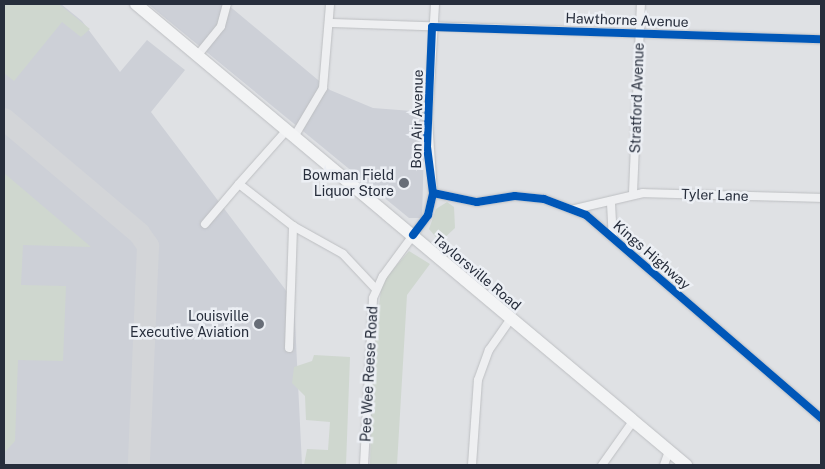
<!DOCTYPE html>
<html>
<head>
<meta charset="utf-8">
<style>
	body { margin:0 }
	#map { position:relative; width:825px; height:469px; overflow:hidden; background:#dfe1e4; font-family:"Public Sans",sans-serif }
	div>[style] { position:absolute }
	[style*='--x'] { left:calc(var(--x)*1px); top:calc(var(--y)*1px); width:calc(var(--w)*1px); rotate:calc(var(--a)*1deg) }
	.built>* { inset:0; background:#cdd0d7 }
	.green>* { inset:0; background:#cfd7cf }
	.taxiway>* { height:22px; margin:-11px; padding:0 11px; transform-origin:11px; border-radius:11px; background:#d3d5d8 }
	.roads { filter:drop-shadow(0 0 1px #bdbfc2) drop-shadow(0 0 1px #bdbfc2) }
	.minor>* { height:8px; margin:-4px; padding:0 4px; transform-origin:4px; border-radius:4px; background:#eeeff1 }
	.primary>* { height:12px; margin:-6px; padding:0 6px; transform-origin:6px; border-radius:6px; background:#f3f4f5 }
	.cycleway>* { height:8px; margin:-4px; padding:0 4px; transform-origin:4px; border-radius:4px; background:#0057b8 }
	.dots>* { width:14px; height:14px; translate:-50% -50%; box-sizing:border-box; border:2px solid #eceff4; border-radius:50% }
	span { translate:-50% -50%; white-space:nowrap; text-align:center; line-height:1.15; -webkit-text-stroke:5px #eceff4; paint-order:stroke }
	.street-label { font-size:14px; color:#272e3c }
	.poi-label { font-size:14px; color:#272e3c }
	.right { translate:-100% -50%; text-align:right }
	.frame { position:absolute; inset:0; border:5px solid #272e3c; pointer-events:none }
</style>
</head>
<body>
<div id="map">
	<div class="built">
		<div style="clip-path:polygon(4px 4px,61px 4px,82px 21px,120px 72px,147px 40px,185px 70px,151px 112px,294px 301px,302px 465px,4px 465px)"></div>
		<div style="clip-path:polygon(148px 4px,227px 4px,330px 90px,373px 108px,425px 112px,422px 218px,409px 218px)"></div>
	</div>
	<div class="green">
		<div style="clip-path:polygon(4px 4px,59px 4px,90px 29px,81px 37px,62px 22px,14px 81px,4px 73px)"></div>
		<div style="clip-path:polygon(4px 173px,91px 247px,23px 245px,21px 285px,66px 286px,63px 361px,18px 360px,15px 441px,4px 453px)"></div>
		<div style="clip-path:polygon(447px 202px,454px 207px,455px 228px,440px 242px,429px 229px,436px 209px)"></div>
		<div style="clip-path:polygon(409px 251px,430px 264px,407px 295px,397px 465px,370px 465px,373px 351px,382px 282px)"></div>
		<div style="clip-path:polygon(314px 355px,350px 357px,346px 465px,304px 465px,307px 449px,328px 450px,330px 422px,306px 420px,305px 396px,292px 383px,294px 367px,312px 361px)"></div>
	</div>
	<div class="taxiway">
		<div style="--x:4;--y:119;--w:177;--a:40.2"></div>
		<div style="--x:139;--y:233;--w:16;--a:55"></div>
		<div style="--x:148;--y:246;--w:219;--a:92.4"></div>
	</div>
	<div class="roads">
		<div class="minor">
			<div style="--x:329;--y:23;--w:492;--a:1.9"></div>
			<div style="--x:197;--y:56;--w:38;--a:-51"></div>
			<div style="--x:221;--y:26;--w:23;--a:-75"></div>
			<div style="--x:294;--y:137;--w:57;--a:-59.4"></div>
			<div style="--x:323;--y:88;--w:84;--a:-85.2"></div>
			<div style="--x:239;--y:184;--w:71;--a:-48.4"></div>
			<div style="--x:433;--y:193;--w:45;--a:11.6"></div>
			<div style="--x:477;--y:202;--w:38;--a:-9"></div>
			<div style="--x:515;--y:196;--w:29;--a:6"></div>
			<div style="--x:544;--y:199;--w:45;--a:20.9"></div>
			<div style="--x:586;--y:215;--w:311;--a:40.8"></div>
			<div style="--x:633;--y:193;--w:189;--a:-87.6"></div>
			<div style="--x:611;--y:203;--w:34;--a:87"></div>
			<div style="--x:575;--y:209;--w:70;--a:-13.2"></div>
			<div style="--x:643;--y:193;--w:178;--a:1.6"></div>
			<div style="--x:205;--y:224;--w:52;--a:-49.6"></div>
			<div style="--x:239;--y:184;--w:68;--a:37.9"></div>
			<div style="--x:293;--y:226;--w:57;--a:29.2"></div>
			<div style="--x:343;--y:254;--w:48;--a:46.7"></div>
			<div style="--x:289;--y:348;--w:122;--a:-88.1"></div>
			<div style="--x:364;--y:465;--w:167;--a:-86.9"></div>
			<div style="--x:373;--y:298;--w:24;--a:-66"></div>
			<div style="--x:383;--y:276;--w:76;--a:-53.6"></div>
			<div style="--x:428;--y:215;--w:23;--a:-77"></div>
			<div style="--x:433;--y:193;--w:74;--a:-93.9"></div>
			<div style="--x:428;--y:119;--w:115;--a:-86.5"></div>
			<div style="--x:472;--y:465;--w:85;--a:-86"></div>
			<div style="--x:478;--y:380;--w:32;--a:-70"></div>
			<div style="--x:489;--y:350;--w:40;--a:-55.1"></div>
			<div style="--x:602;--y:465;--w:55;--a:-54.6"></div>
			<div style="--x:664;--y:465;--w:15;--a:-70"></div>
		</div>
		<div class="primary">
			<div style="--x:136;--y:4;--w:718;--a:39.97"></div>
		</div>
	</div>
	<div class="cycleway">
		<div style="--x:433;--y:193;--w:45;--a:11.6"></div>
		<div style="--x:477;--y:202;--w:38;--a:-9"></div>
		<div style="--x:515;--y:196;--w:29;--a:6"></div>
		<div style="--x:544;--y:199;--w:45;--a:20.9"></div>
		<div style="--x:586;--y:215;--w:311;--a:40.8"></div>
		<div style="--x:413;--y:235;--w:25;--a:-53"></div>
		<div style="--x:428;--y:215;--w:23;--a:-77"></div>
		<div style="--x:433;--y:193;--w:46;--a:-97.4"></div>
		<div style="--x:427;--y:147;--w:120;--a:-87.6"></div>
		<div style="--x:432;--y:27;--w:389;--a:1.8"></div>
	</div>
	<div class="dots">
		<div style="left:404px;top:183px;background:#676d77"></div>
		<div style="left:259px;top:324px;background:#676d77"></div>
	</div>
	<div class="street-label">
		<span style="left:627px;top:20px;rotate:2deg">Hawthorne Avenue</span>
		<span style="left:637px;top:98px;rotate:-88deg">Stratford Avenue</span>
		<span style="left:417px;top:119px;rotate:-89deg">Bon Air Avenue</span>
		<span style="left:715px;top:195px;rotate:2deg">Tyler Lane</span>
		<span style="left:652px;top:255px;rotate:41deg">Kings Highway</span>
		<span style="left:477px;top:272px;rotate:40deg">Taylorsville Road</span>
		<span style="left:369px;top:374px;rotate:-87deg">Pee Wee Reese Road</span>
	</div>
	<div class="poi-label">
		<span class="right" style="left:394px;top:183px">Bowman Field<br>Liquor Store</span>
		<span class="right" style="left:249px;top:324px">Louisville<br>Executive Aviation</span>
	</div>
	<div class="frame"></div>
</div>
</body>
</html>
